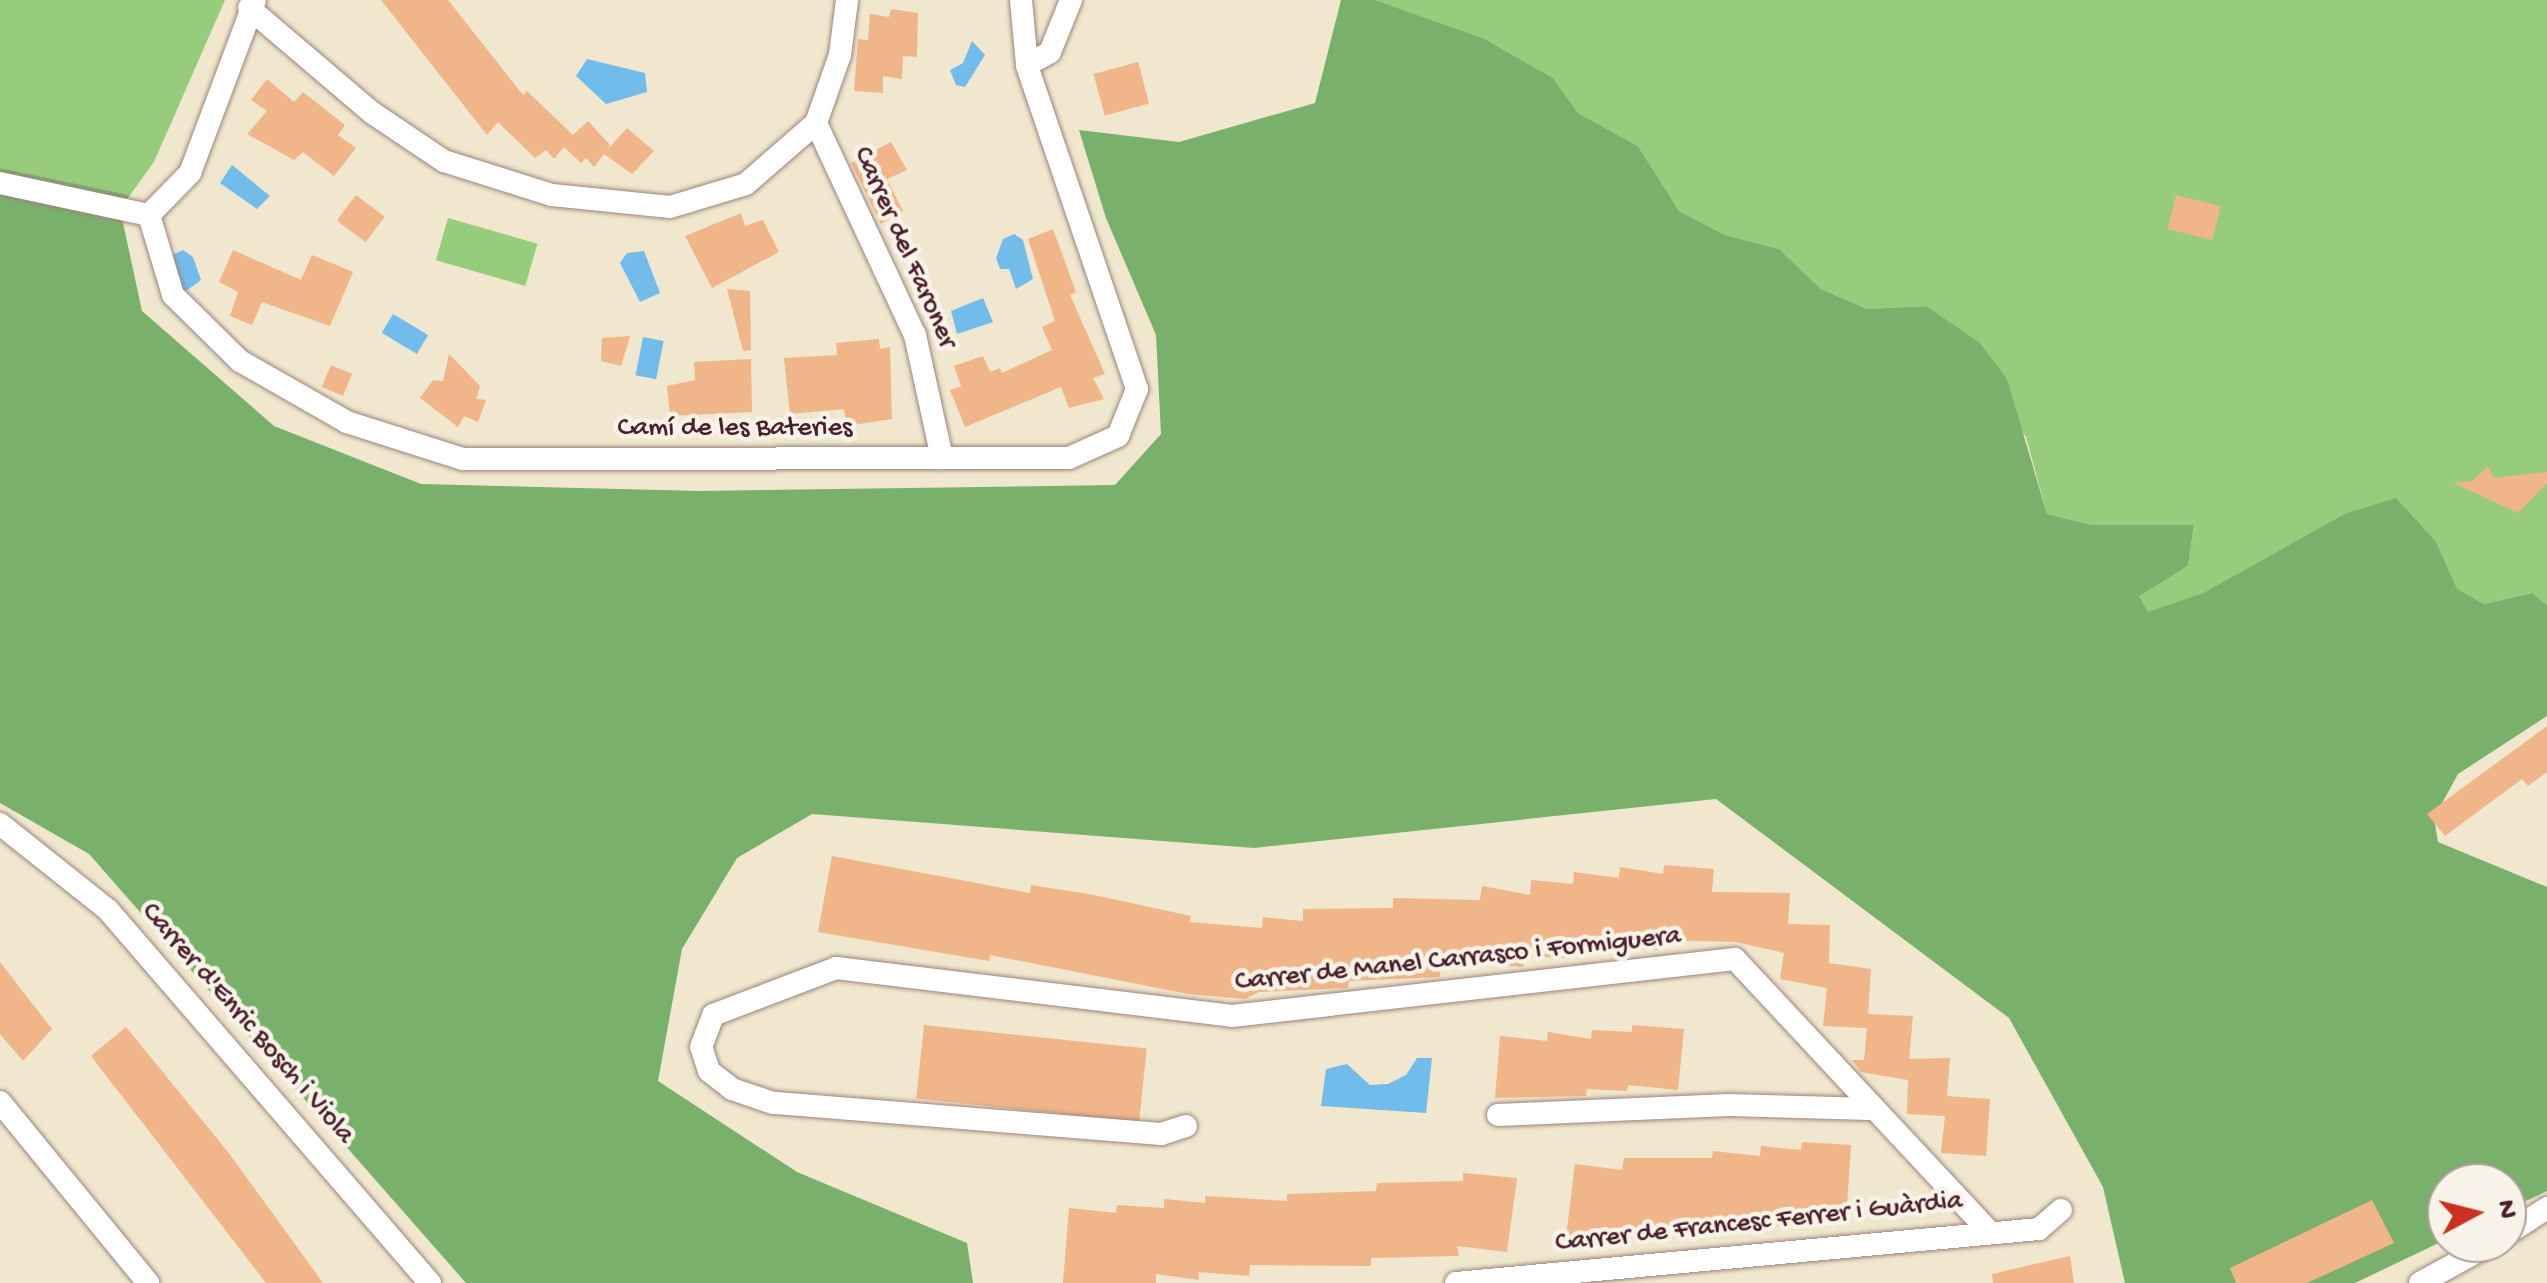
<!DOCTYPE html>
<html>
<head>
<meta charset="utf-8">
<style>
	body { margin:0 }
	#map { position:relative; width:2547px; height:1283px; overflow:hidden; background:#f0e7ce; font-family:"Gochi Hand",sans-serif }
	div>[style] { position:absolute }
	[style*='--x'] { left:calc(var(--x)*1px); top:calc(var(--y)*1px); width:calc(var(--w)*1px); rotate:calc(var(--a)*1deg) }
	.green>* { inset:0; background:#97cc7d; transform-origin:0 0 }
	.forest>* { inset:0; background:#79b06c }
	.water>* { inset:0; background:#72bceb; transform-origin:0 0 }
	.building>* { inset:0; background:#f0b588; transform-origin:0 0 }
	.roads { filter:drop-shadow(0 0 2px #9d837c) drop-shadow(0 0 2px #9d837c) }
	.minor>* { height:22px; margin:-11px; padding:0 11px; transform-origin:11px; border-radius:11px; background:#fff }
	span { translate:-50% -50%; white-space:nowrap; text-align:center; line-height:1.15; -webkit-text-stroke:9px #f7f3e8; paint-order:stroke }
	.street-label { font-size:28px; color:#4a1f2b }
	.north { position:absolute; left:2427px; top:1163px; width:100px; height:100px; box-sizing:border-box; background:#f7f3e8; border:2px solid #b29e9c; border-radius:50%; rotate:83deg; font-size:28px; font-weight:700; line-height:40px; text-align:center; color:#4a1f2b }
	.north::after { content:''; display:block; margin:auto; width:35px; height:45px; background:#c8321e; clip-path:polygon(50% 0,100% 100%,50% 72%,0 100%) }
</style>
</head>
<body>
<div id="map">
	<div class="green">
		<div style="clip-path:polygon(0 0,225px 0,154px 162px,130px 195px,0 168px)"></div>
		<div style="clip-path:polygon(1375px 0,2547px 0,2547px 605px,2531px 593px,2484px 604px,2456px 589px,2436px 542px,2344px 514px,2203px 593px,2148px 613px,2138px 596px,2188px 566px,2194px 526px,2092px 525px,2047px 514px,2026px 437px,1926px 306px,1867px 309px,1821px 289px,1779px 249px,1725px 235px,1679px 211px,1638px 146px,1578px 113px,1553px 78px,1483px 38px)"></div>
		<div style="left:448px;top:218px;width:93px;height:44px;rotate:16deg"></div>
	</div>
	<div class="forest">
		<div style="clip-path:polygon(1341px 0,1375px 0,1483px 38px,1553px 78px,1578px 113px,1638px 146px,1679px 211px,1725px 235px,1779px 249px,1821px 289px,1867px 309px,1926px 306px,1980px 343px,2007px 379px,2047px 514px,2092px 525px,2194px 525px,2188px 566px,2139px 596px,2148px 612px,2203px 593px,2344px 514px,2396px 498px,2436px 542px,2457px 589px,2484px 604px,2532px 593px,2547px 605px,2547px 716px,2458px 774px,2434px 818px,2438px 842px,2547px 887px,2547px 1191px,2507px 1210px,2507px 1183px,2447px 1183px,2447px 1239px,2355px 1283px,2125px 1283px,2103px 1187px,2009px 1018px,1716px 799px,1254px 848px,812px 814px,737px 858px,682px 949px,658px 1081px,797px 1172px,967px 1243px,973px 1283px,466px 1283px,89px 854px,0 803px,0 168px,130px 195px,120px 209px,142px 311px,274px 426px,421px 484px,701px 491px,1115px 485px,1161px 434px,1156px 335px,1106px 218px,1079px 130px,1179px 142px,1315px 103px)"></div>
	</div>
	<div class="water">
		<div style="clip-path:polygon(972px 41px,985px 55px,965px 87px,956px 85px,950px 70px,963px 63px)"></div>
		<div style="clip-path:polygon(587px 59px,645px 73px,647px 92px,606px 104px,576px 76px)"></div>
		<div style="clip-path:polygon(232px 165px,270px 196px,257px 209px,220px 183px)"></div>
		<div style="clip-path:polygon(1014px 234px,1023px 240px,1033px 279px,1016px 289px,1009px 269px,1000px 269px,996px 258px,1003px 239px)"></div>
		<div style="clip-path:polygon(183px 250px,193px 257px,201px 280px,182px 294px,170px 256px)"></div>
		<div style="clip-path:polygon(644px 251px,660px 293px,640px 302px,620px 263px,627px 253px)"></div>
		<div style="clip-path:polygon(983px 298px,993px 322px,957px 334px,951px 311px)"></div>
		<div style="left:393px;top:314px;width:41px;height:22px;rotate:31deg"></div>
		<div style="left:643px;top:337px;width:21px;height:39px;rotate:11deg"></div>
		<div style="clip-path:polygon(1417px 1058px,1432px 1058px,1426px 1113px,1321px 1106px,1326px 1069px,1347px 1064px,1370px 1085px,1388px 1084px,1406px 1075px)"></div>
	</div>
	<div class="building">
		<div style="clip-path:polygon(381px 0,448px 0,523px 95px,527px 91px,573px 135px,588px 121px,610px 145px,607px 150px,627px 128px,654px 151px,632px 174px,604px 154px,594px 167px,586px 158px,581px 163px,564px 147px,554px 159px,546px 150px,535px 158px,498px 122px,487px 135px)"></div>
		<div style="clip-path:polygon(891px 9px,918px 13px,917px 57px,903px 56px,902px 79px,883px 76px,883px 93px,854px 91px,858px 39px,868px 40px,870px 14px,889px 17px)"></div>
		<div style="left:1138px;top:62px;width:43px;height:46px;rotate:75deg"></div>
		<div style="clip-path:polygon(267px 79px,294px 102px,303px 92px,345px 125px,338px 135px,356px 148px,334px 176px,303px 152px,294px 160px,247px 134px,267px 111px,251px 100px)"></div>
		<div style="clip-path:polygon(891px 142px,907px 170px,887px 179px,903px 211px,881px 224px,851px 163px)"></div>
		<div style="left:356px;top:195px;width:36px;height:32px;rotate:37deg"></div>
		<div style="left:2176px;top:195px;width:46px;height:35px;rotate:14deg"></div>
		<div style="clip-path:polygon(741px 213px,745px 226px,763px 220px,779px 252px,712px 288px,685px 236px)"></div>
		<div style="clip-path:polygon(1053px 229px,1076px 292px,1070px 295px,1105px 374px,1093px 378px,1104px 399px,1069px 408px,1061px 387px,965px 427px,950px 390px,961px 386px,954px 366px,983px 356px,990px 372px,1000px 368px,1002px 373px,1052px 350px,1042px 327px,1055px 321px,1028px 239px)"></div>
		<div style="clip-path:polygon(233px 250px,301px 280px,312px 255px,353px 272px,330px 326px,262px 302px,252px 325px,230px 316px,238px 292px,219px 282px)"></div>
		<div style="clip-path:polygon(727px 289px,750px 291px,751px 350px,743px 351px)"></div>
		<div style="clip-path:polygon(630px 336px,621px 366px,601px 361px,602px 338px)"></div>
		<div style="clip-path:polygon(879px 339px,880px 349px,890px 347px,892px 419px,846px 426px,844px 409px,790px 414px,784px 358px,837px 355px,836px 343px)"></div>
		<div style="clip-path:polygon(449px 354px,480px 386px,476px 399px,486px 400px,478px 422px,464px 416px,458px 427px,420px 398px,433px 380px,443px 381px)"></div>
		<div style="clip-path:polygon(751px 359px,752px 412px,670px 416px,667px 386px,695px 380px,694px 362px)"></div>
		<div style="left:331px;top:365px;width:23px;height:24px;rotate:23deg"></div>
		<div style="clip-path:polygon(2488px 466px,2494px 478px,2547px 472px,2547px 483px,2518px 513px,2454px 483px,2472px 481px)"></div>
		<div style="clip-path:polygon(2547px 726px,2547px 772px,2528px 786px,2522px 779px,2445px 836px,2427px 814px)"></div>
		<div style="clip-path:polygon(832px 856px,1030px 893px,1031px 885px,1094px 895px,1191px 916px,1190px 922px,1262px 928px,1263px 917px,1303px 921px,1303px 909px,1393px 908px,1393px 898px,1480px 900px,1482px 886px,1530px 895px,1531px 880px,1573px 884px,1574px 872px,1619px 878px,1620px 867px,1663px 874px,1664px 865px,1714px 869px,1712px 892px,1790px 893px,1788px 924px,1830px 925px,1829px 963px,1871px 969px,1868px 1014px,1913px 1016px,1909px 1059px,1950px 1058px,1947px 1096px,1990px 1099px,1986px 1156px,1941px 1153px,1945px 1116px,1907px 1114px,1908px 1080px,1861px 1072px,1852px 1060px,1864px 1060px,1867px 1028px,1823px 1026px,1827px 988px,1780px 979px,1784px 953px,1736px 942px,1659px 940px,1658px 950px,1569px 946px,1567px 958px,1525px 956px,1523px 967px,1441px 959px,1440px 977px,1349px 981px,1348px 988px,1259px 992px,1245px 999px,1188px 994px,990px 955px,989px 961px,818px 932px)"></div>
		<div style="clip-path:polygon(0 962px,52px 1029px,23px 1061px,0 1034px)"></div>
		<div style="left:924px;top:1025px;width:224px;height:74px;rotate:6deg"></div>
		<div style="clip-path:polygon(1632px 1025px,1684px 1029px,1678px 1090px,1628px 1085px,1627px 1091px,1587px 1089px,1586px 1096px,1495px 1098px,1500px 1036px,1547px 1041px,1548px 1032px,1591px 1039px,1592px 1030px,1632px 1032px)"></div>
		<div style="clip-path:polygon(126px 1027px,228px 1152px,323px 1283px,266px 1283px,91px 1056px)"></div>
		<div style="clip-path:polygon(1802px 1142px,1851px 1145px,1846px 1222px,1795px 1218px,1794px 1226px,1709px 1226px,1707px 1234px,1658px 1231px,1657px 1239px,1615px 1231px,1617px 1242px,1566px 1237px,1575px 1164px,1622px 1170px,1624px 1158px,1712px 1158px,1713px 1151px,1760px 1156px,1761px 1146px,1801px 1150px)"></div>
		<div style="clip-path:polygon(1463px 1173px,1517px 1178px,1507px 1252px,1457px 1246px,1459px 1256px,1371px 1258px,1371px 1266px,1250px 1265px,1249px 1276px,1198px 1272px,1199px 1280px,1156px 1274px,1156px 1283px,1063px 1283px,1069px 1208px,1116px 1213px,1117px 1205px,1164px 1208px,1164px 1199px,1205px 1203px,1205px 1196px,1287px 1201px,1287px 1194px,1376px 1191px,1377px 1183px,1463px 1181px)"></div>
		<div style="clip-path:polygon(2372px 1200px,2394px 1243px,2307px 1283px,2236px 1283px,2230px 1268px)"></div>
		<div style="clip-path:polygon(2070px 1256px,2074px 1283px,1993px 1283px,1992px 1274px)"></div>
	</div>
	<div class="roads">
		<div class="minor">
			<div style="--x:249;--y:8;--w:160;--a:40.4"></div>
			<div style="--x:371;--y:112;--w:88;--a:33.9"></div>
			<div style="--x:444;--y:161;--w:113;--a:17.5"></div>
			<div style="--x:552;--y:195;--w:119;--a:5.8"></div>
			<div style="--x:670;--y:207;--w:79;--a:-16.8"></div>
			<div style="--x:746;--y:184;--w:93;--a:-41.1"></div>
			<div style="--x:816;--y:123;--w:72;--a:-70.6"></div>
			<div style="--x:840;--y:55;--w:55;--a:-82.7"></div>
			<div style="--x:1027;--y:65;--w:26;--a:-29"></div>
			<div style="--x:1050;--y:52;--w:56;--a:-68"></div>
			<div style="--x:816;--y:123;--w:234;--a:65"></div>
			<div style="--x:915;--y:335;--w:126;--a:77.6"></div>
			<div style="--x:0;--y:183;--w:152;--a:12.1"></div>
			<div style="--x:149;--y:215;--w:84;--a:73.3"></div>
			<div style="--x:173;--y:295;--w:94;--a:44.6"></div>
			<div style="--x:240;--y:361;--w:123;--a:29.7"></div>
			<div style="--x:347;--y:422;--w:122;--a:17.7"></div>
			<div style="--x:463;--y:459;--w:606;--a:-0.09"></div>
			<div style="--x:1069;--y:458;--w:54;--a:-24.2"></div>
			<div style="--x:1118;--y:436;--w:51;--a:-68"></div>
			<div style="--x:1137;--y:389;--w:342;--a:-108.8"></div>
			<div style="--x:1027;--y:65;--w:65;--a:-95.3"></div>
			<div style="--x:149;--y:215;--w:59;--a:-45.7"></div>
			<div style="--x:190;--y:173;--w:185;--a:-69.4"></div>
			<div style="--x:0;--y:824;--w:138;--a:38.5"></div>
			<div style="--x:108;--y:910;--w:493;--a:49.2"></div>
			<div style="--x:0;--y:1102;--w:234;--a:50.7"></div>
			<div style="--x:1498;--y:1115;--w:231;--a:-2.5"></div>
			<div style="--x:1729;--y:1105;--w:141;--a:1.6"></div>
			<div style="--x:1186;--y:1126;--w:26;--a:162"></div>
			<div style="--x:1161;--y:1134;--w:389;--a:-175.4"></div>
			<div style="--x:773;--y:1103;--w:43;--a:-161.1"></div>
			<div style="--x:732;--y:1089;--w:29;--a:-142"></div>
			<div style="--x:709;--y:1071;--w:25;--a:-108"></div>
			<div style="--x:701;--y:1047;--w:34;--a:-69"></div>
			<div style="--x:713;--y:1015;--w:132;--a:-20.9"></div>
			<div style="--x:836;--y:968;--w:399;--a:6.9"></div>
			<div style="--x:1232;--y:1016;--w:506;--a:-6.47"></div>
			<div style="--x:1735;--y:959;--w:372;--a:47"></div>
			<div style="--x:2507;--y:1234;--w:48;--a:-33"></div>
			<div style="--x:1456;--y:1283;--w:585;--a:-5.29"></div>
			<div style="--x:2039;--y:1229;--w:29;--a:-41"></div>
			<div style="--x:2420;--y:1283;--w:83;--a:-28.7"></div>
		</div>
	</div>
	<div class="street-label">
		<span style="left:904px;top:248px;rotate:66deg">Carrer del Faroner</span>
		<span style="left:735px;top:429px">Camí de les Bateries</span>
		<span style="left:1458px;top:960px;rotate:-6deg">Carrer de Manel Carrasco i Formiguera</span>
		<span style="left:247px;top:1024px;rotate:49deg">Carrer d'Enric Bosch i Viola</span>
		<span style="left:1759px;top:1223px;rotate:-6deg">Carrer de Francesc Ferrer i Guàrdia</span>
	</div>
	<div class="north">N</div>
</div>
</body>
</html>
